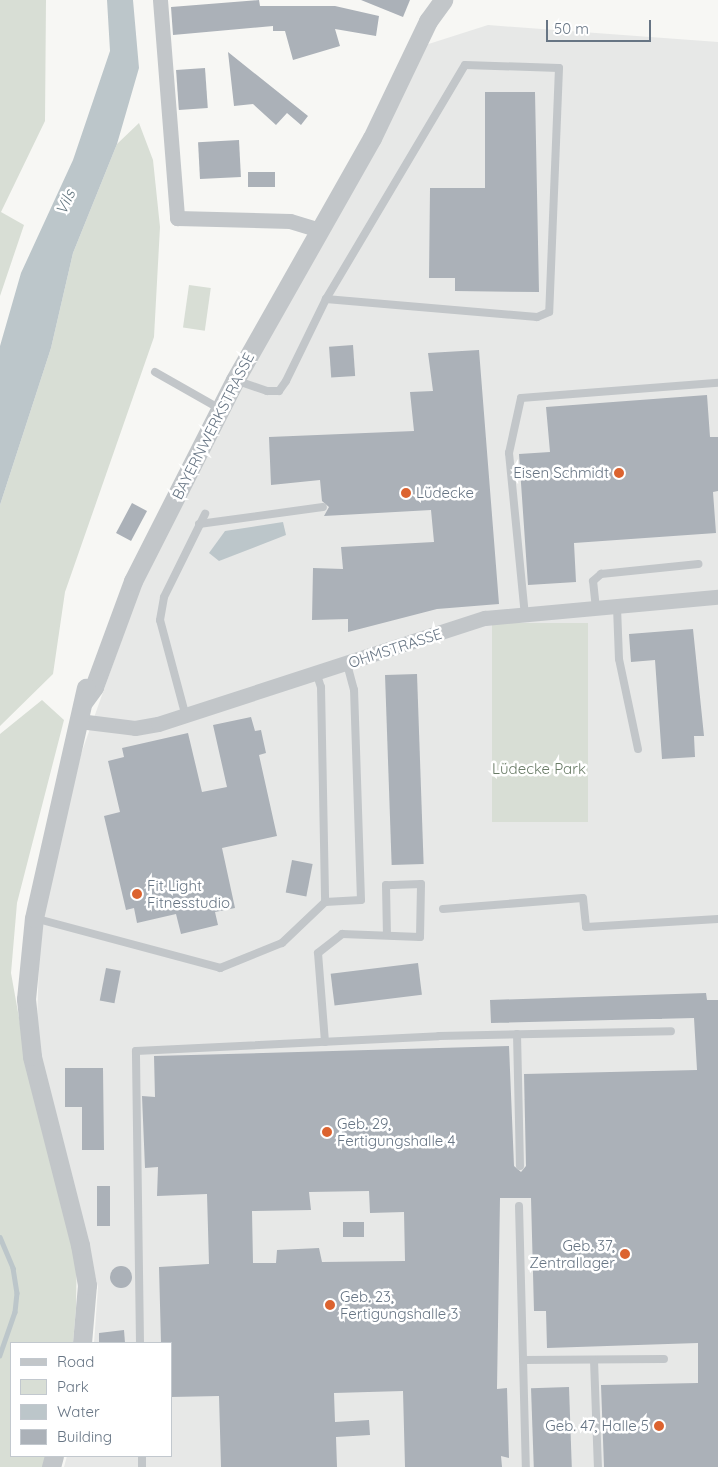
<!DOCTYPE html>
<html>
<head>
<meta charset="utf-8">
<style>
	body { margin:0 }
	#map { position:relative; width:718px; height:1467px; overflow:hidden; background:#f7f7f4; font-family:Quicksand,sans-serif }
	div>[style] { position:absolute }
	[style*='--x'] { left:calc(var(--x)*1px); top:calc(var(--y)*1px); width:calc(var(--w)*1px); rotate:calc(var(--a)*1deg) }
	.built>* { inset:0; background:#e7e8e7 }
	.green>* { inset:0; background:#d8ded5; transform-origin:0 0 }
	.water>* { inset:0; background:#bcc6ca }
	.stream>* { height:4.5px; margin:-2.25px; padding:0 2.25px; transform-origin:2.25px; border-radius:2.25px; background:#bcc6ca }
	.building>* { inset:0; background:#abb1b8; transform-origin:0 0 }
	.round { border-radius:50% }
	.service>* { height:8px; margin:-4px; padding:0 4px; transform-origin:4px; border-radius:4px; background:#c2c6c9 }
	.minor>* { height:15px; margin:-7.5px; padding:0 7.5px; transform-origin:7.5px; border-radius:7.5px; background:#c2c6c9 }
	.tertiary>* { height:19px; margin:-9.5px; padding:0 9.5px; transform-origin:9.5px; border-radius:9.5px; background:#c2c6c9 }
	.dots>* { width:14px; height:14px; translate:-50% -50%; box-sizing:border-box; border:2px solid #fff; border-radius:50% }
	span { translate:-50% -50%; white-space:nowrap; text-align:center; line-height:1.15; -webkit-text-stroke:5px #fff; paint-order:stroke }
	.street-label { font-size:15px; color:#677584 }
	.poi-label { font-size:15px; color:#677584 }
	.right { translate:-100% -50%; text-align:right }
	.left { translate:0 -50%; text-align:left }
	.park-label { font-size:15px; color:#697b66 }
	.water-label { font-size:16px; color:#63767f; font-style:italic }
	.legend { position:absolute; left:10px; top:1342px; width:162px; height:115px; box-sizing:border-box; background:#fff; border:1px solid #c2c8ce; margin:0; padding:6px 9px; list-style:none; font-size:15px; color:#677584 }
	.legend li { display:flex; align-items:center; gap:10px; height:25px }
	.legend b { width:25px; border:1px solid #c2c8ce }
	.scale { position:absolute; left:546px; top:20px; width:105px; height:22px; box-sizing:border-box; border:2px solid #677584; border-top:0; padding-left:6px; font-size:15px; line-height:18px; white-space:nowrap; color:#677584; -webkit-text-stroke:4px #fff; paint-order:stroke }
</style>
</head>
<body>
<div id="map">
	<div class="built">
		<div style="clip-path:polygon(488px 25px,718px 42px,718px 1467px,64px 1467px,67px 1456px,171px 1456px,171px 1343px,94px 1343px,98px 1287px,36px 1055px,40px 927px,81px 754px,144px 577px,416px 48px)"></div>
	</div>
	<div class="green">
		<div style="clip-path:polygon(0 0,46px 0,45px 121px,1px 212px,24px 225px,0 296px)"></div>
		<div style="clip-path:polygon(139px 123px,153px 160px,160px 227px,154px 337px,65px 592px,53px 674px,0 726px,0 505px,51px 348px,73px 253px,117px 144px)"></div>
		<div style="left:189px;top:285px;width:22px;height:43px;rotate:8deg"></div>
		<div style="left:588px;top:623px;width:199px;height:96px;rotate:90deg"></div>
		<div style="clip-path:polygon(42px 700px,64px 720px,17px 903px,11px 973px,26px 1057px,77px 1249px,76px 1308px,73px 1343px,11px 1343px,11px 1456px,50px 1456px,46px 1467px,0 1467px,0 734px)"></div>
	</div>
	<div class="water">
		<div style="clip-path:polygon(107px 0,133px 0,139px 68px,117px 144px,73px 253px,51px 348px,0 505px,0 346px,21px 273px,73px 160px,110px 51px)"></div>
		<div style="clip-path:polygon(283px 522px,286px 535px,219px 561px,209px 553px,225px 531px)"></div>
	</div>
	<div class="stream">
		<div style="--x:0;--y:1237;--w:34;--a:67"></div>
		<div style="--x:13;--y:1268;--w:25;--a:81"></div>
		<div style="--x:17;--y:1293;--w:19;--a:96"></div>
		<div style="--x:15;--y:1312;--w:46;--a:109.2"></div>
	</div>
	<div class="building">
		<div style="clip-path:polygon(259px 0,260px 6px,335px 6px,379px 16px,376px 36px,335px 29px,340px 46px,293px 60px,285px 31px,273px 31px,273px 26px,173px 35px,171px 7px)"></div>
		<div style="clip-path:polygon(361px 0,410px 0,403px 17px)"></div>
		<div style="clip-path:polygon(228px 52px,308px 116px,301px 125px,287px 113px,276px 125px,253px 104px,234px 106px)"></div>
		<div style="left:205px;top:68px;width:40px;height:29px;rotate:86deg"></div>
		<div style="clip-path:polygon(485px 92px,535px 92px,539px 292px,455px 291px,455px 278px,429px 278px,430px 188px,485px 188px)"></div>
		<div style="left:239px;top:140px;width:37px;height:41px;rotate:87deg"></div>
		<div style="left:275px;top:172px;width:15px;height:27px;rotate:90deg"></div>
		<div style="left:353px;top:345px;width:31px;height:24px;rotate:86deg"></div>
		<div style="clip-path:polygon(479px 350px,499px 604px,437px 609px,348px 632px,348px 619px,312px 620px,313px 568px,343px 569px,341px 547px,434px 542px,431px 510px,324px 516px,329px 507px,322px 501px,320px 480px,271px 485px,269px 437px,414px 431px,410px 392px,433px 391px,428px 353px)"></div>
		<div style="clip-path:polygon(707px 395px,710px 437px,718px 437px,718px 491px,713px 492px,716px 533px,574px 543px,576px 582px,528px 585px,519px 454px,550px 452px,546px 407px)"></div>
		<div style="left:132px;top:503px;width:17px;height:34px;rotate:28deg"></div>
		<div style="clip-path:polygon(693px 629px,704px 736px,694px 736px,695px 757px,662px 759px,655px 660px,631px 662px,629px 634px)"></div>
		<div style="left:417px;top:674px;width:190px;height:32px;rotate:88deg"></div>
		<div style="clip-path:polygon(251px 717px,255px 731px,261px 730px,266px 753px,259px 755px,277px 836px,222px 848px,235px 908px,215px 912px,218px 925px,181px 934px,176px 914px,137px 923px,134px 908px,126px 910px,104px 816px,120px 812px,108px 761px,124px 757px,122px 748px,188px 733px,202px 792px,227px 787px,213px 725px)"></div>
		<div style="left:292px;top:860px;width:21px;height:33px;rotate:11deg"></div>
		<div style="left:418px;top:963px;width:32px;height:88px;rotate:83deg"></div>
		<div style="left:106px;top:968px;width:15px;height:33px;rotate:11deg"></div>
		<div style="clip-path:polygon(evenodd,706px 993px,707px 1000px,718px 1000px,718px 1467px,604px 1467px,601px 1385px,698px 1383px,698px 1343px,547px 1348px,546px 1311px,534px 1311px,531px 1198px,500px 1198px,497px 1389px,507px 1388px,509px 1458px,501px 1456px,502px 1467px,405px 1467px,403px 1391px,334px 1393px,335px 1422px,369px 1420px,370px 1435px,336px 1437px,337px 1467px,221px 1467px,219px 1396px,171px 1397px,171px 1343px,161px 1343px,159px 1267px,209px 1264px,207px 1194px,157px 1196px,158px 1167px,145px 1168px,142px 1096px,155px 1097px,154px 1056px,509px 1046px,514px 1166px,521px 1172px,526px 1166px,524px 1074px,697px 1070px,694px 1018px,491px 1023px,490px 1000px,706px 993px,369px 1191px,370px 1213px,404px 1212px,405px 1261px,322px 1262px,319px 1248px,277px 1250px,276px 1263px,253px 1263px,252px 1211px,311px 1210px,309px 1192px,369px 1191px)"></div>
		<div style="clip-path:polygon(65px 1068px,103px 1068px,104px 1150px,82px 1150px,82px 1107px,65px 1107px)"></div>
		<div style="left:97px;top:1186px;width:13px;height:40px"></div>
		<div style="left:343px;top:1222px;width:21px;height:15px"></div>
		<div class="round" style="left:110px;top:1266px;width:22px;height:22px"></div>
		<div style="clip-path:polygon(124px 1330px,125px 1343px,99px 1343px,99px 1333px)"></div>
		<div style="left:569px;top:1387px;width:80px;height:38px;rotate:88deg"></div>
	</div>
	<div class="service">
		<div style="--x:155;--y:372;--w:75;--a:29.6"></div>
		<div style="--x:235;--y:380;--w:34;--a:19"></div>
		<div style="--x:267;--y:391;--w:12;--a:0"></div>
		<div style="--x:279;--y:391;--w:12;--a:-55"></div>
		<div style="--x:286;--y:381;--w:91;--a:-64"></div>
		<div style="--x:326;--y:299;--w:272;--a:-59.3"></div>
		<div style="--x:465;--y:65;--w:94;--a:1.8"></div>
		<div style="--x:559;--y:68;--w:244;--a:92.3"></div>
		<div style="--x:549;--y:312;--w:13;--a:157"></div>
		<div style="--x:537;--y:317;--w:212;--a:-175.1"></div>
		<div style="--x:199;--y:524;--w:125;--a:-7.8"></div>
		<div style="--x:617;--y:607;--w:52;--a:87.8"></div>
		<div style="--x:619;--y:659;--w:92;--a:78.1"></div>
		<div style="--x:596;--y:609;--w:28;--a:-96"></div>
		<div style="--x:593;--y:581;--w:11;--a:-41"></div>
		<div style="--x:601;--y:574;--w:98;--a:-5.9"></div>
		<div style="--x:525;--y:616;--w:164;--a:-95.6"></div>
		<div style="--x:509;--y:453;--w:56;--a:-77.7"></div>
		<div style="--x:521;--y:398;--w:198;--a:-4.4"></div>
		<div style="--x:317;--y:675;--w:13;--a:72"></div>
		<div style="--x:321;--y:687;--w:215;--a:88.9"></div>
		<div style="--x:186;--y:717;--w:100;--a:-105"></div>
		<div style="--x:160;--y:620;--w:23;--a:-80"></div>
		<div style="--x:164;--y:597;--w:93;--a:-63.7"></div>
		<div style="--x:443;--y:909;--w:140;--a:-4.5"></div>
		<div style="--x:583;--y:898;--w:29;--a:84"></div>
		<div style="--x:586;--y:927;--w:132;--a:-3.5"></div>
		<div style="--x:34;--y:918;--w:193;--a:15"></div>
		<div style="--x:220;--y:968;--w:67;--a:-22"></div>
		<div style="--x:282;--y:943;--w:59;--a:-43.6"></div>
		<div style="--x:325;--y:902;--w:36;--a:-3"></div>
		<div style="--x:361;--y:900;--w:210;--a:-91.9"></div>
		<div style="--x:354;--y:690;--w:27;--a:-105"></div>
		<div style="--x:517;--y:1034;--w:132;--a:88.7"></div>
		<div style="--x:325;--y:1042;--w:89;--a:-94.5"></div>
		<div style="--x:318;--y:953;--w:31;--a:-38"></div>
		<div style="--x:342;--y:934;--w:78;--a:2.2"></div>
		<div style="--x:420;--y:937;--w:53;--a:-88.9"></div>
		<div style="--x:421;--y:884;--w:35;--a:178"></div>
		<div style="--x:386;--y:885;--w:50;--a:88.9"></div>
		<div style="--x:519;--y:1206;--w:261;--a:88.5"></div>
		<div style="--x:140;--y:1343;--w:292;--a:-90.8"></div>
		<div style="--x:136;--y:1051;--w:303;--a:-2.8"></div>
		<div style="--x:439;--y:1036;--w:232;--a:-1.2"></div>
		<div style="--x:523;--y:1360;--w:141;--a:-0.4"></div>
		<div style="--x:594;--y:1360;--w:107;--a:87.9"></div>
		<div style="--x:142;--y:1456;--w:11;--a:90"></div>
	</div>
	<div class="minor">
		<div style="--x:160;--y:0;--w:219;--a:85.5"></div>
		<div style="--x:177;--y:218;--w:113;--a:1.5"></div>
		<div style="--x:290;--y:221;--w:30;--a:17"></div>
		<div style="--x:79;--y:721;--w:56;--a:7.1"></div>
		<div style="--x:135;--y:728;--w:23;--a:-10"></div>
		<div style="--x:158;--y:724;--w:344;--a:-18"></div>
		<div style="--x:485;--y:618;--w:234;--a:-5.2"></div>
	</div>
	<div class="tertiary">
		<div style="--x:84;--y:701;--w:17;--a:-54"></div>
		<div style="--x:94;--y:687;--w:113;--a:-69.8"></div>
		<div style="--x:133;--y:581;--w:225;--a:-63.1"></div>
		<div style="--x:235;--y:380;--w:278;--a:-60.5"></div>
		<div style="--x:372;--y:138;--w:130;--a:-64.4"></div>
		<div style="--x:428;--y:21;--w:26;--a:-54"></div>
		<div style="--x:82;--y:1343;--w:58;--a:-85.1"></div>
		<div style="--x:87;--y:1285;--w:41;--a:-99.9"></div>
		<div style="--x:80;--y:1245;--w:195;--a:-104.3"></div>
		<div style="--x:32;--y:1056;--w:57;--a:-96"></div>
		<div style="--x:26;--y:999;--w:81;--a:-84.4"></div>
		<div style="--x:34;--y:918;--w:236;--a:-77.3"></div>
		<div style="--x:51;--y:1467;--w:11;--a:-75"></div>
	</div>
	<div class="dots">
		<div style="left:619px;top:473px;background:#dc632f"></div>
		<div style="left:406px;top:493px;background:#dc632f"></div>
		<div style="left:137px;top:894px;background:#dc632f"></div>
		<div style="left:327px;top:1132px;background:#dc632f"></div>
		<div style="left:625px;top:1254px;background:#dc632f"></div>
		<div style="left:330px;top:1305px;background:#dc632f"></div>
		<div style="left:659px;top:1426px;background:#dc632f"></div>
	</div>
	<div class="street-label">
		<span style="left:213px;top:426px;rotate:-63deg">BAYERNWERKSTRASSE</span>
		<span style="left:395px;top:648px;rotate:-18deg">OHMSTRASSE</span>
	</div>
	<div class="poi-label">
		<span class="right" style="left:609px;top:473px">Eisen Schmidt</span>
		<span class="left" style="left:416px;top:493px">Lüdecke</span>
		<span class="left" style="left:147px;top:894px">Fit Light<br>Fitnesstudio</span>
		<span class="left" style="left:337px;top:1132px">Geb. 29,<br>Fertigungshalle 4</span>
		<span class="right" style="left:615px;top:1254px">Geb. 37,<br>Zentrallager</span>
		<span class="left" style="left:340px;top:1305px">Geb. 23,<br>Fertigungshalle 3</span>
		<span class="right" style="left:649px;top:1426px">Geb. 47, Halle 5</span>
	</div>
	<div class="park-label">
		<span style="left:539px;top:769px">Lüdecke Park</span>
	</div>
	<div class="water-label">
		<span style="left:65px;top:202px;rotate:-66deg">Vils</span>
	</div>
	<ul class="legend">
	<li><b style="height:6px;background:#c2c6c9"></b>Road</li>
	<li><b style="height:14px;background:#d8ded5"></b>Park</li>
	<li><b style="height:14px;background:#bcc6ca"></b>Water</li>
	<li><b style="height:14px;background:#abb1b8"></b>Building</li>
	</ul>
	<div class="scale">50 m</div>
</div>
</body>
</html>
